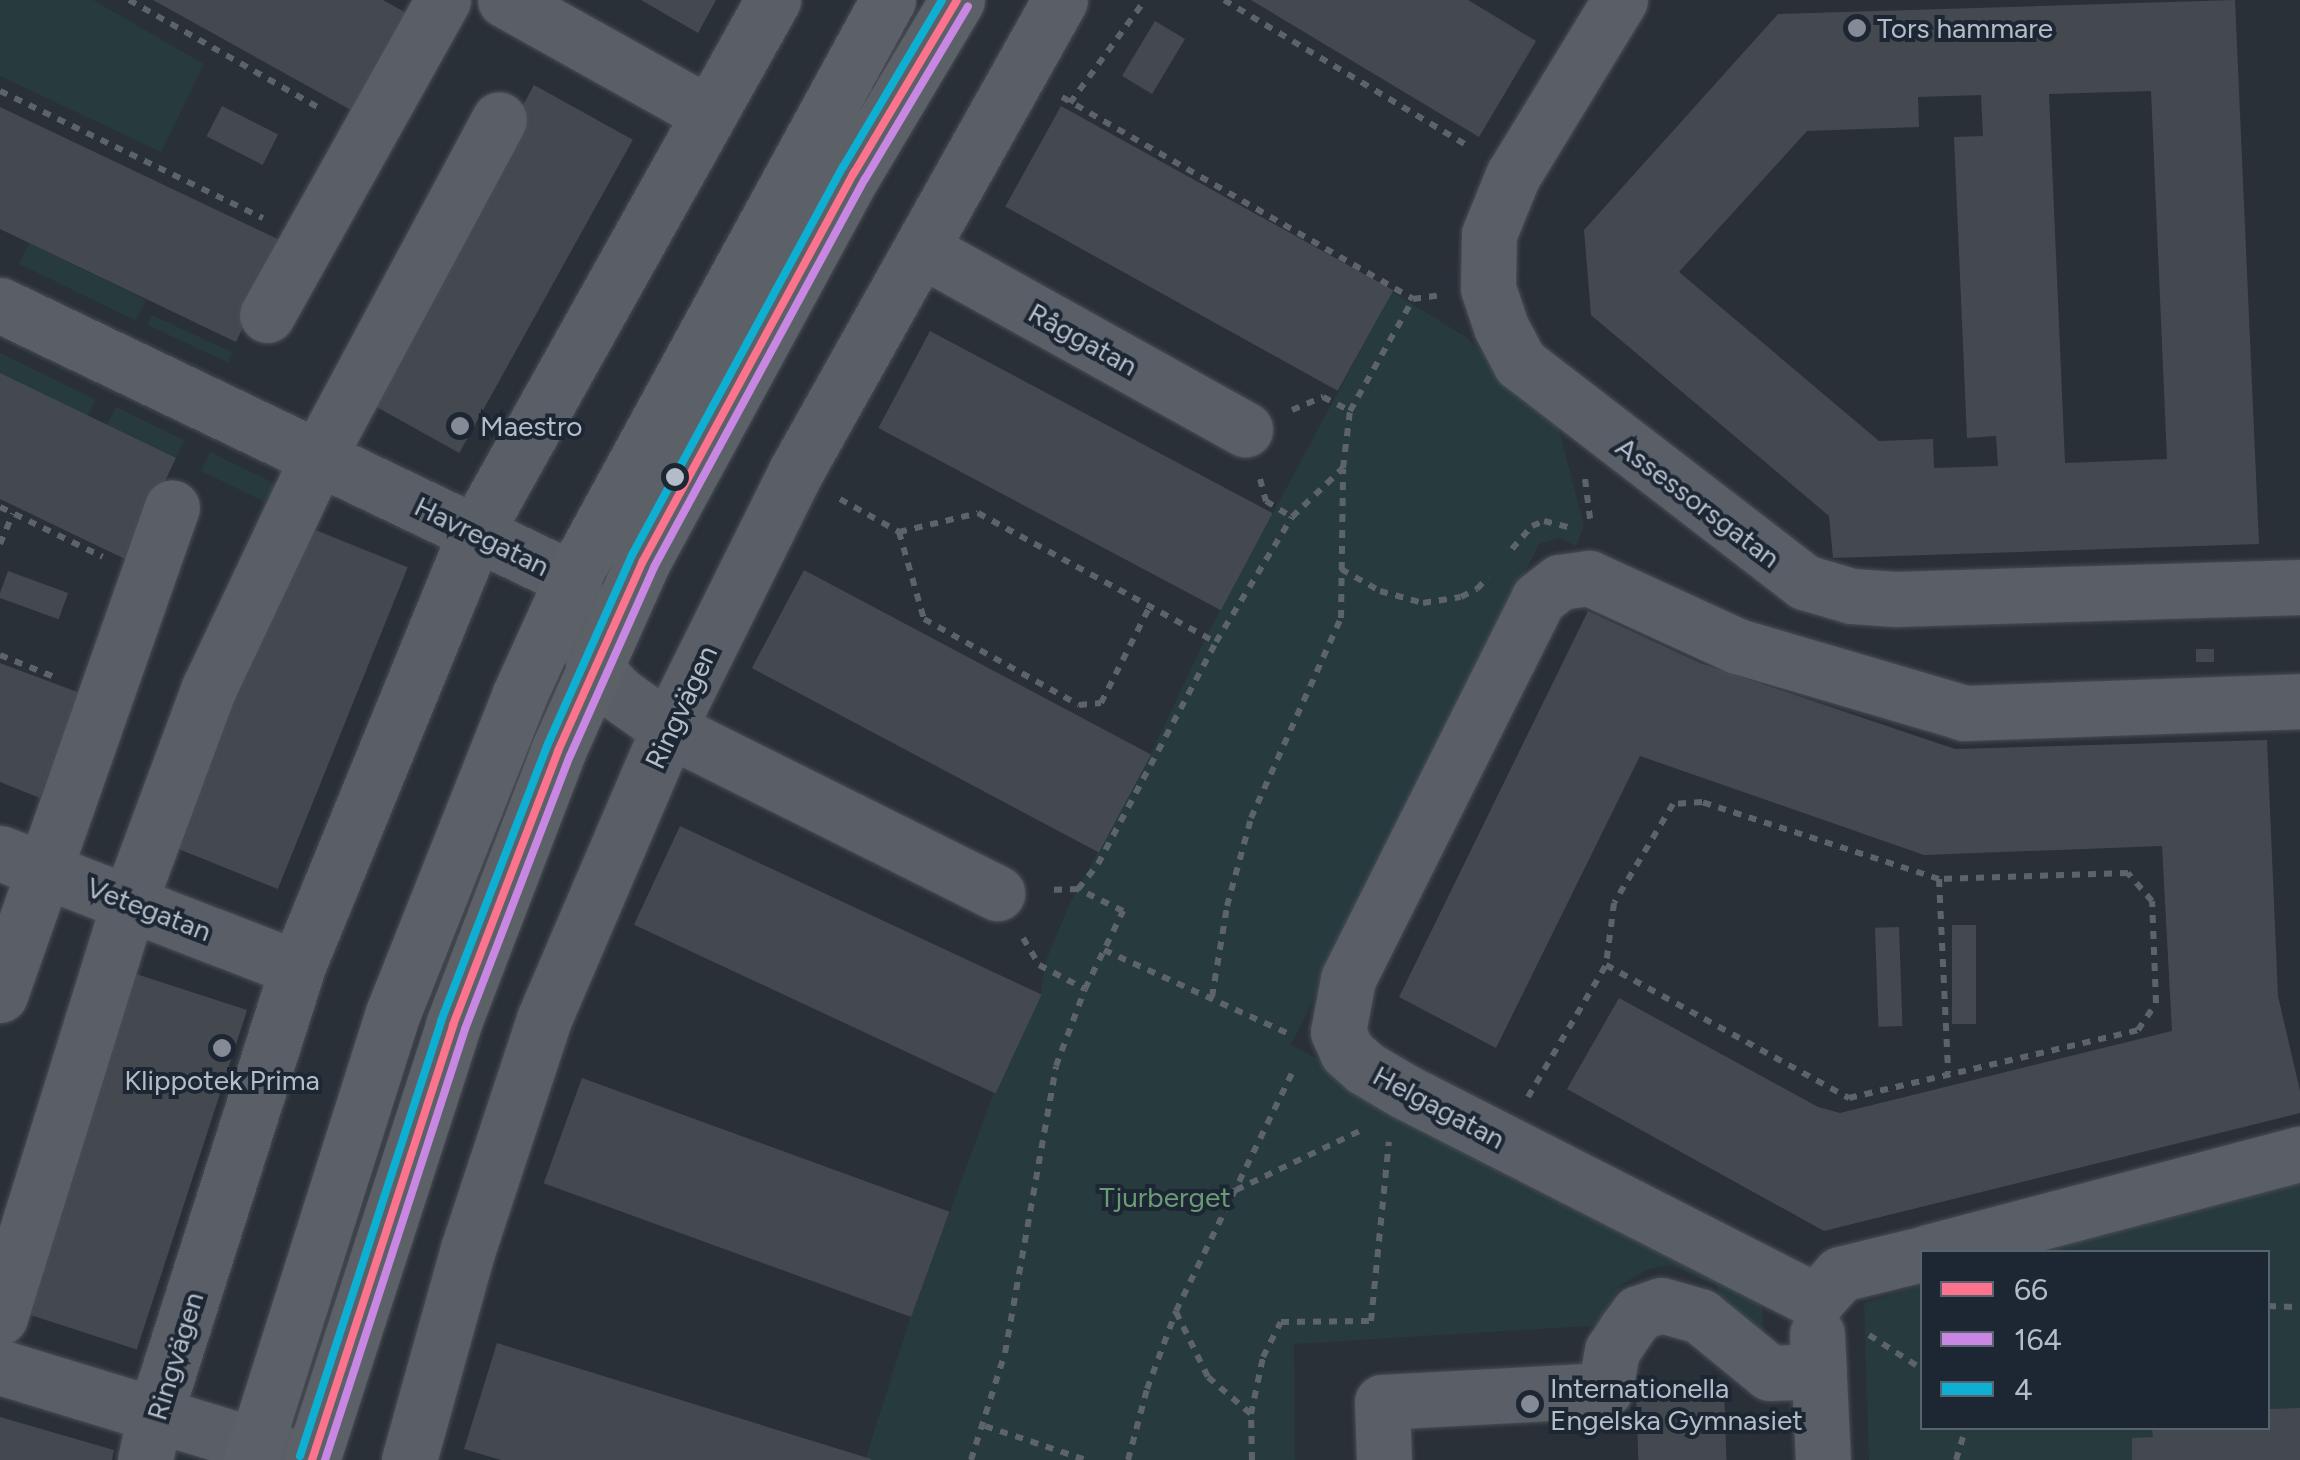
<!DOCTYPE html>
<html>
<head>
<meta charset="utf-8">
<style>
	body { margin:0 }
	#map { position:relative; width:2300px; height:1460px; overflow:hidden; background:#2a3038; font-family:Figtree,sans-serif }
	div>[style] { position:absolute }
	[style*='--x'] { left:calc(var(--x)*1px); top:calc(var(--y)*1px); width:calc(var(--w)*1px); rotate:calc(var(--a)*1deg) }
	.green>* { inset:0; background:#273a3e; transform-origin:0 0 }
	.building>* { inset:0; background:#444950; transform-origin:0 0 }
	.path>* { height:6px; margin-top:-3px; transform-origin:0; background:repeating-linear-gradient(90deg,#5d636a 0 8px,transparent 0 16px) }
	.roads { filter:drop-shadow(0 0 2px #484c53) drop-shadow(0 0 2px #484c53) }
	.minor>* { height:55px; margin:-27.5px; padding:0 27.5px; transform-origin:27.5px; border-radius:27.5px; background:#5a5e66 }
	.major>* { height:55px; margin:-27.5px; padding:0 27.5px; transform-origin:27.5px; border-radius:27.5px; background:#5c6168 }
	.bus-1>* { height:8px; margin:-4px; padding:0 4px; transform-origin:4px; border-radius:4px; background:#fc738d }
	.bus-2>* { height:8px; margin:-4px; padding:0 4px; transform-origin:4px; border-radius:4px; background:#c787e3 }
	.bus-3>* { height:8px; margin:-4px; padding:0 4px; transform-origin:4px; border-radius:4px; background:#0dafd3 }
	.dots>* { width:28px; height:28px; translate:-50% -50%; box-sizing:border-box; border:5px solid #1d2633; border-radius:50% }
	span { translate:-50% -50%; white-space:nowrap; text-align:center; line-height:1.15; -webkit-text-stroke:8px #1d2633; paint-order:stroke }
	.poi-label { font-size:28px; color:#b4bcc9 }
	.left { translate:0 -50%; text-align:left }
	.street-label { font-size:28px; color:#b4bcc9 }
	.park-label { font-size:28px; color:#6b9a76 }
	.legend { position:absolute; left:1920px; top:1250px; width:350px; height:180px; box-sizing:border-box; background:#1d2633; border:2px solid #59626f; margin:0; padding:12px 18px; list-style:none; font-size:30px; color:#b4bcc9 }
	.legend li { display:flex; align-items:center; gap:20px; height:50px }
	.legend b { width:50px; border:2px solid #59626f }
</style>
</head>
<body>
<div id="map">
	<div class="green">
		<div style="clip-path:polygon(0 0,93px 0,204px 64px,161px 152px,0 76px)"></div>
		<div style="left:29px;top:243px;width:130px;height:23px;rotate:26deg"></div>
		<div style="clip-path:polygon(1392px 292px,1466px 337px,1557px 422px,1584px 526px,1576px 546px,1559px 538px,1539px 544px,1291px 1045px,1762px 1293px,1764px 1347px,1730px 1317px,1716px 1285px,1670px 1265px,1646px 1270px,1623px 1284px,1610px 1302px,1605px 1325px,1294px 1344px,1295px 1460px,865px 1460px,910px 1319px,993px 1095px,1040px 997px,1047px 958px,1070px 903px,1150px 756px,1206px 637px)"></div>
		<div style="left:152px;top:315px;width:89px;height:11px;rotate:25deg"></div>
		<div style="left:0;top:353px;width:106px;height:20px;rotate:26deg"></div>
		<div style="left:116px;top:407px;width:76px;height:20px;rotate:26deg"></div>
		<div style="left:210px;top:452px;width:90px;height:21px;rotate:26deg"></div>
		<div style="clip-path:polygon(2300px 1172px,2300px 1460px,1869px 1460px,1864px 1303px,1922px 1285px,1922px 1428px,2268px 1428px,2268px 1252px,2031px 1252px)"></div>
	</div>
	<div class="building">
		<div style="clip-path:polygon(153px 0,383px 0,412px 16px,358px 114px)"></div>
		<div style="clip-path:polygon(641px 0,716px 0,698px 33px)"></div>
		<div style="clip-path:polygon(1251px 0,1468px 0,1536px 41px,1479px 137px)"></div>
		<div style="clip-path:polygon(evenodd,2235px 0,2259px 544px,1833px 558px,1829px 516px,1591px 315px,1584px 230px,1778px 14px,2235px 0,2151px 91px,2167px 459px,2065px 463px,2049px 94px,2151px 91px,2235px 0,1981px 95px,1983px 136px,1954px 137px,1967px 438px,1996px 436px,1998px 466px,1934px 468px,1933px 439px,1879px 441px,1679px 272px,1807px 131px,1919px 127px,1918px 97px,1981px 95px)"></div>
		<div style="left:1155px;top:21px;width:35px;height:64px;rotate:31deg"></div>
		<div style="left:534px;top:85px;width:113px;height:358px;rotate:29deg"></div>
		<div style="left:222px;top:106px;width:63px;height:34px;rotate:27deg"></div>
		<div style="left:1061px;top:106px;width:380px;height:115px;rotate:29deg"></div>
		<div style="clip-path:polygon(0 107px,284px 242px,236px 342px,0 229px)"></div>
		<div style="left:930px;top:331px;width:388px;height:110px;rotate:28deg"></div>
		<div style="clip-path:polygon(0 373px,176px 458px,127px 560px,0 499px)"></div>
		<div style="left:303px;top:525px;width:113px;height:347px;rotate:22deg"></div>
		<div style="left:804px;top:570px;width:393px;height:111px;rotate:28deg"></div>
		<div style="left:8px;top:571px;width:64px;height:28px;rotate:20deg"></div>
		<div style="clip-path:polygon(1588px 611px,1700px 663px,1955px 749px,2267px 740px,2278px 996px,2300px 1091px,2300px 1113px,1824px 1231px,1567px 1089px,1619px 998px,1818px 1107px,1840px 1113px,2172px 1031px,2162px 846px,1924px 855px,1640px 756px,1496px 1048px,1399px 997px)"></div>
		<div style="left:2196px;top:649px;width:18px;height:13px"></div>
		<div style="clip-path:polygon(0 663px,80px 693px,40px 798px,0 782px)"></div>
		<div style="left:680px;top:826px;width:399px;height:109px;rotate:25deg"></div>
		<div style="left:1952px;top:925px;width:24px;height:99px"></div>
		<div style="left:1899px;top:927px;width:99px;height:24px;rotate:88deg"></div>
		<div style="left:133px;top:973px;width:120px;height:357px;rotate:18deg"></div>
		<div style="left:582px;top:1078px;width:391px;height:112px;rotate:20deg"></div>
		<div style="clip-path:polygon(497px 1343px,871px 1459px,871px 1460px,501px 1460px,464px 1449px)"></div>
		<div style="left:1724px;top:1389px;width:71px;height:88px;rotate:88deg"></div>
		<div style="clip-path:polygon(2300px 1408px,2300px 1460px,2132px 1460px,2132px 1438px,2153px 1437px,2152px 1428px,2268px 1428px,2268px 1409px)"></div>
		<div style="clip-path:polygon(0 1417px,114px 1450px,112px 1460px,0 1460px)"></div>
	</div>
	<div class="path">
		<div style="--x:129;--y:0;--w:223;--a:29.6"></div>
		<div style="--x:1224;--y:0;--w:287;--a:30.9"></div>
		<div style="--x:0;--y:91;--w:292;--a:25.8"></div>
		<div style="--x:1062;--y:97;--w:405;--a:29.9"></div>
		<div style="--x:1413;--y:299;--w:27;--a:-8"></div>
		<div style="--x:1070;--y:103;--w:127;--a:-53.9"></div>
		<div style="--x:1292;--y:410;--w:34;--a:-23"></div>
		<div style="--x:1323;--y:397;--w:30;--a:27"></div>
		<div style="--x:1260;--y:479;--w:23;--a:75"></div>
		<div style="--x:1266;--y:501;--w:31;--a:32"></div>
		<div style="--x:1585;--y:479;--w:47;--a:82.7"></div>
		<div style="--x:840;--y:499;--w:68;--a:29.2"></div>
		<div style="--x:899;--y:532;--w:81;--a:-13.5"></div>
		<div style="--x:978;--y:513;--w:271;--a:28.5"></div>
		<div style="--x:0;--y:507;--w:114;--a:25.9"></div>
		<div style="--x:899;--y:532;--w:91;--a:74"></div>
		<div style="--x:924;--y:619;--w:177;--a:29"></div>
		<div style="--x:1079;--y:705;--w:22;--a:-5"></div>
		<div style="--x:1101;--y:703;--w:109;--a:-63.2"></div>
		<div style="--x:0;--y:544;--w:33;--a:-67"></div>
		<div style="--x:1512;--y:549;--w:30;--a:-49"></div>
		<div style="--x:1532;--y:526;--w:13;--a:-23"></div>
		<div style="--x:1544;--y:521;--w:25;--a:14"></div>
		<div style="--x:1341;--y:569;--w:45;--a:29.4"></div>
		<div style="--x:1380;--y:591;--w:45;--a:15.6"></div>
		<div style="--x:1423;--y:603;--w:38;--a:-9"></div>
		<div style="--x:1461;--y:597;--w:18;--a:-27"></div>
		<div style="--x:1477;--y:589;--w:16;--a:-47"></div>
		<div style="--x:0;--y:655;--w:61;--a:22"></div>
		<div style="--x:1939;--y:879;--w:194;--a:87.3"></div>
		<div style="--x:1078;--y:889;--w:32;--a:-51"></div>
		<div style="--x:1098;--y:864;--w:251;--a:-62"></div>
		<div style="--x:1216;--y:642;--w:146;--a:-58.7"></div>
		<div style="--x:1292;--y:517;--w:71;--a:-43.9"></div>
		<div style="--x:1343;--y:468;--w:57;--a:-83"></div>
		<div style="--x:1350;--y:411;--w:129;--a:-60.6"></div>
		<div style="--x:1023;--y:938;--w:31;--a:59"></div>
		<div style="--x:1039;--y:965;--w:52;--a:27.6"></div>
		<div style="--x:1104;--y:950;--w:201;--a:24.4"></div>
		<div style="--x:1212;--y:997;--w:92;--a:-80.6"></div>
		<div style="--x:1227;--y:906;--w:91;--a:-74.7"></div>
		<div style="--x:1251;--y:818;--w:219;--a:-65.8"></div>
		<div style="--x:1341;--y:618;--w:149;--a:-89.2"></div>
		<div style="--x:1528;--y:1097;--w:153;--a:-59.4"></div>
		<div style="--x:1606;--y:965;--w:277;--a:28.7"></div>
		<div style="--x:1849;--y:1098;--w:297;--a:-13.2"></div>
		<div style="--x:2138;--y:1030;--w:32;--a:-56"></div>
		<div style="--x:2156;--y:1003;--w:102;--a:-92.2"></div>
		<div style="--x:2152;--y:901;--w:37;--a:-131"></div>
		<div style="--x:2128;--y:873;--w:189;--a:178.2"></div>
		<div style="--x:1939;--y:879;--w:249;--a:-162"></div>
		<div style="--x:1702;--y:802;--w:29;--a:176"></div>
		<div style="--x:1673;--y:804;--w:115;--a:120.8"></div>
		<div style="--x:1614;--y:903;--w:63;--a:97.4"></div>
		<div style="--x:1236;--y:1190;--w:142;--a:-25.5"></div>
		<div style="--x:2268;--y:1306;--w:32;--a:2"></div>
		<div style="--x:1176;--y:1312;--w:72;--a:63.8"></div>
		<div style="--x:1208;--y:1377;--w:57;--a:40.7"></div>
		<div style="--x:1869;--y:1335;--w:63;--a:32.7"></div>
		<div style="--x:985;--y:1426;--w:107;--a:18.6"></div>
		<div style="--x:971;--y:1460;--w:112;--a:-72.4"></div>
		<div style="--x:1005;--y:1353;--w:291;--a:-79.9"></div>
		<div style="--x:1056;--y:1066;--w:82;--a:-69.4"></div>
		<div style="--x:1085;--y:989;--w:87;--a:-64"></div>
		<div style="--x:1123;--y:911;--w:50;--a:-153.9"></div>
		<div style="--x:1078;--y:889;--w:30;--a:178"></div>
		<div style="--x:1128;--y:1460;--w:73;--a:-75"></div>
		<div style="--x:1147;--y:1389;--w:83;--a:-69.6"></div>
		<div style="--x:1176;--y:1311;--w:271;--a:-64"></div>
		<div style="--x:1252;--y:1460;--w:46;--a:-91.2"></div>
		<div style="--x:1251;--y:1414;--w:58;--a:-78.1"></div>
		<div style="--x:1263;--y:1357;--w:39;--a:-63"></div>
		<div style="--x:1281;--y:1322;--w:90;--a:-0.6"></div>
		<div style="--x:1371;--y:1321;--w:180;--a:-84.3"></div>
		<div style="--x:1956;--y:1460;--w:34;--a:-73"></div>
	</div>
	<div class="roads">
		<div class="minor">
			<div style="--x:505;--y:0;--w:231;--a:29.2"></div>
			<div style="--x:1620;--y:0;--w:205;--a:121.4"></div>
			<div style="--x:1513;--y:175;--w:64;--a:112.1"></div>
			<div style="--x:1489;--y:234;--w:54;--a:91.1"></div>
			<div style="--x:1488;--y:288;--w:41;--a:71.6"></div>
			<div style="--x:1501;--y:327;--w:41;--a:62.2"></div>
			<div style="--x:1520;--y:363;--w:359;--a:37.6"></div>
			<div style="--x:1804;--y:582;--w:50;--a:16.3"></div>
			<div style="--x:1852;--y:596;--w:44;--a:3.9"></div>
			<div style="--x:1896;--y:599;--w:404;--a:-1.7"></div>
			<div style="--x:921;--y:249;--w:371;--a:29.1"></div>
			<div style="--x:0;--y:305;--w:634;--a:25.6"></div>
			<div style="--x:572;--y:579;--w:93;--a:75.7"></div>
			<div style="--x:595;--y:669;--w:35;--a:46"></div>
			<div style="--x:619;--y:694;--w:60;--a:35.5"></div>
			<div style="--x:668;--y:729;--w:368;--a:26.5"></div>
			<div style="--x:267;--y:315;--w:361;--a:-60.8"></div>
			<div style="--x:0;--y:853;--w:318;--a:21.2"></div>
			<div style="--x:0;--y:995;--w:517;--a:-70.58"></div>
			<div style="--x:1928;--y:1252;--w:385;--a:-14.8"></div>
			<div style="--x:1816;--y:1301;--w:462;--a:-153"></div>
			<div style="--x:1404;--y:1091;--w:45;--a:-149.5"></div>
			<div style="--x:1365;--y:1068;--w:24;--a:-138"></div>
			<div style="--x:1347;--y:1052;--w:22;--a:-114"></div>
			<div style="--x:1338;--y:1032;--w:54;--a:-79.3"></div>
			<div style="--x:1348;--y:979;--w:425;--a:-63.4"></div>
			<div style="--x:1538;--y:599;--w:28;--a:-38"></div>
			<div style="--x:1560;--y:582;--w:29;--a:-8"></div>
			<div style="--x:1589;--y:578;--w:163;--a:24.7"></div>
			<div style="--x:1737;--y:646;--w:237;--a:16.4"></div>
			<div style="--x:1964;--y:713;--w:336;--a:-2"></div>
			<div style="--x:1816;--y:1301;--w:36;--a:-48"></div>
			<div style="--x:1840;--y:1274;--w:84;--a:-13.7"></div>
			<div style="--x:0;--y:1317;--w:437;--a:-72.7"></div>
			<div style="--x:130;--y:900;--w:226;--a:-69.6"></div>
			<div style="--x:209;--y:688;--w:255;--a:-64.7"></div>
			<div style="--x:318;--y:457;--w:383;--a:-61.8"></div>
			<div style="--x:1817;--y:1334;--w:126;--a:87.3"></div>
			<div style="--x:0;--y:1367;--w:318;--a:17"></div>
			<div style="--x:145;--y:1460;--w:47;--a:-77.7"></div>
			<div style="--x:155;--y:1414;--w:468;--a:-72.3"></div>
			<div style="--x:297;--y:968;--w:470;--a:-67.7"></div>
			<div style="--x:475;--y:533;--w:611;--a:-60.79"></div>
			<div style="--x:409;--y:1460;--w:219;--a:-74.4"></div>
			<div style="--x:468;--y:1249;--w:242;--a:-71.7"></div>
			<div style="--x:544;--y:1019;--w:315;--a:-66.8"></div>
			<div style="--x:668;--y:729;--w:286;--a:-63.6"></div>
			<div style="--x:795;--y:473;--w:542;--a:-60.74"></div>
			<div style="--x:1384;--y:1460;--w:58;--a:-92"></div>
			<div style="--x:1382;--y:1402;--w:223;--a:-3.1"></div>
			<div style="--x:1605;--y:1390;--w:40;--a:-80"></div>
			<div style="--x:1612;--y:1351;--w:24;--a:-57"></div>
			<div style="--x:1625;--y:1331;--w:22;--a:-54"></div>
			<div style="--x:1638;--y:1313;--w:24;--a:-19"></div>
			<div style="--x:1661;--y:1305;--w:41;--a:15.8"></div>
			<div style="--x:1700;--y:1316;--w:90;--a:39.2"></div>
			<div style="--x:1770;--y:1373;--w:49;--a:-2.3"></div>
		</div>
		<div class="major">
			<div style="--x:251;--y:1460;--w:469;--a:-72.4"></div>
			<div style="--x:393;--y:1013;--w:341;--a:-68.3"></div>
			<div style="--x:519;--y:696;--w:128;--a:-65.6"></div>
			<div style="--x:572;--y:579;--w:660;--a:-61.38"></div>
			<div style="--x:312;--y:1460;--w:457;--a:-72"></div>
			<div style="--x:453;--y:1025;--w:293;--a:-69"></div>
			<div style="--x:558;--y:751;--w:208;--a:-65.9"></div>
			<div style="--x:643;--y:561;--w:442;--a:-61.5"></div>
			<div style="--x:854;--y:173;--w:201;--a:-59.2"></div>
		</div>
	</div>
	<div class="bus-1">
		<div style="--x:312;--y:1460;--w:457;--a:-72"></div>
		<div style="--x:453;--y:1025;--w:293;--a:-69"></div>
		<div style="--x:558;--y:751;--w:208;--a:-65.9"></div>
		<div style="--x:643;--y:561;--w:442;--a:-61.5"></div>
		<div style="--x:854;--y:173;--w:201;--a:-59.2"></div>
	</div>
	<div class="bus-2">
		<div style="--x:325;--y:1460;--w:453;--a:-72"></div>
		<div style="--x:465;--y:1029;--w:292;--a:-69"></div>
		<div style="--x:570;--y:756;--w:207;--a:-66"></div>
		<div style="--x:654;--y:567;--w:442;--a:-61.5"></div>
		<div style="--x:865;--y:179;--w:201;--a:-59.2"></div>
	</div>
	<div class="bus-3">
		<div style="--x:300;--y:1456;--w:457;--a:-72"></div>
		<div style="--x:441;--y:1021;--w:295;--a:-68.9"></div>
		<div style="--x:547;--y:746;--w:209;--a:-66"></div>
		<div style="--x:632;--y:555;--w:442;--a:-61.5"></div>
		<div style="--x:843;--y:167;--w:194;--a:-59.3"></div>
	</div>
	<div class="dots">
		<div style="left:1857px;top:28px;background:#848b96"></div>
		<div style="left:460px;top:426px;background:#848b96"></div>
		<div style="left:675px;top:477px;background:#b4bcc9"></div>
		<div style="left:222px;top:1048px;background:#848b96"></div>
		<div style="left:1530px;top:1404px;background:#848b96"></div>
	</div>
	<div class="poi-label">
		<span class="left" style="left:1877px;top:28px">Tors hammare</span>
		<span class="left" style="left:480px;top:426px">Maestro</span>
		<span style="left:222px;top:1080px">Klippotek Prima</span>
		<span class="left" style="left:1550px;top:1404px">Internationella<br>Engelska Gymnasiet</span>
	</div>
	<div class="street-label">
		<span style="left:1083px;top:339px;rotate:29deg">Råggatan</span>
		<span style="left:1698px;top:502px;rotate:37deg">Assessorsgatan</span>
		<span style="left:482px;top:536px;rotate:26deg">Havregatan</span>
		<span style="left:681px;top:707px;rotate:-65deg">Ringvägen</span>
		<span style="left:149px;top:909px;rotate:21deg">Vetegatan</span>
		<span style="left:1439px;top:1107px;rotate:28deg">Helgagatan</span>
		<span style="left:175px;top:1356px;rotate:-73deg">Ringvägen</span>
	</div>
	<div class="park-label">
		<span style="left:1165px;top:1197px">Tjurberget</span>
	</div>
	<ul class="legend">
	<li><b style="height:12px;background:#fc738d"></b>66</li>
	<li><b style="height:12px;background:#c787e3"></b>164</li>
	<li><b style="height:12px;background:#0dafd3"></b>4</li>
	</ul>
</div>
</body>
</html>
